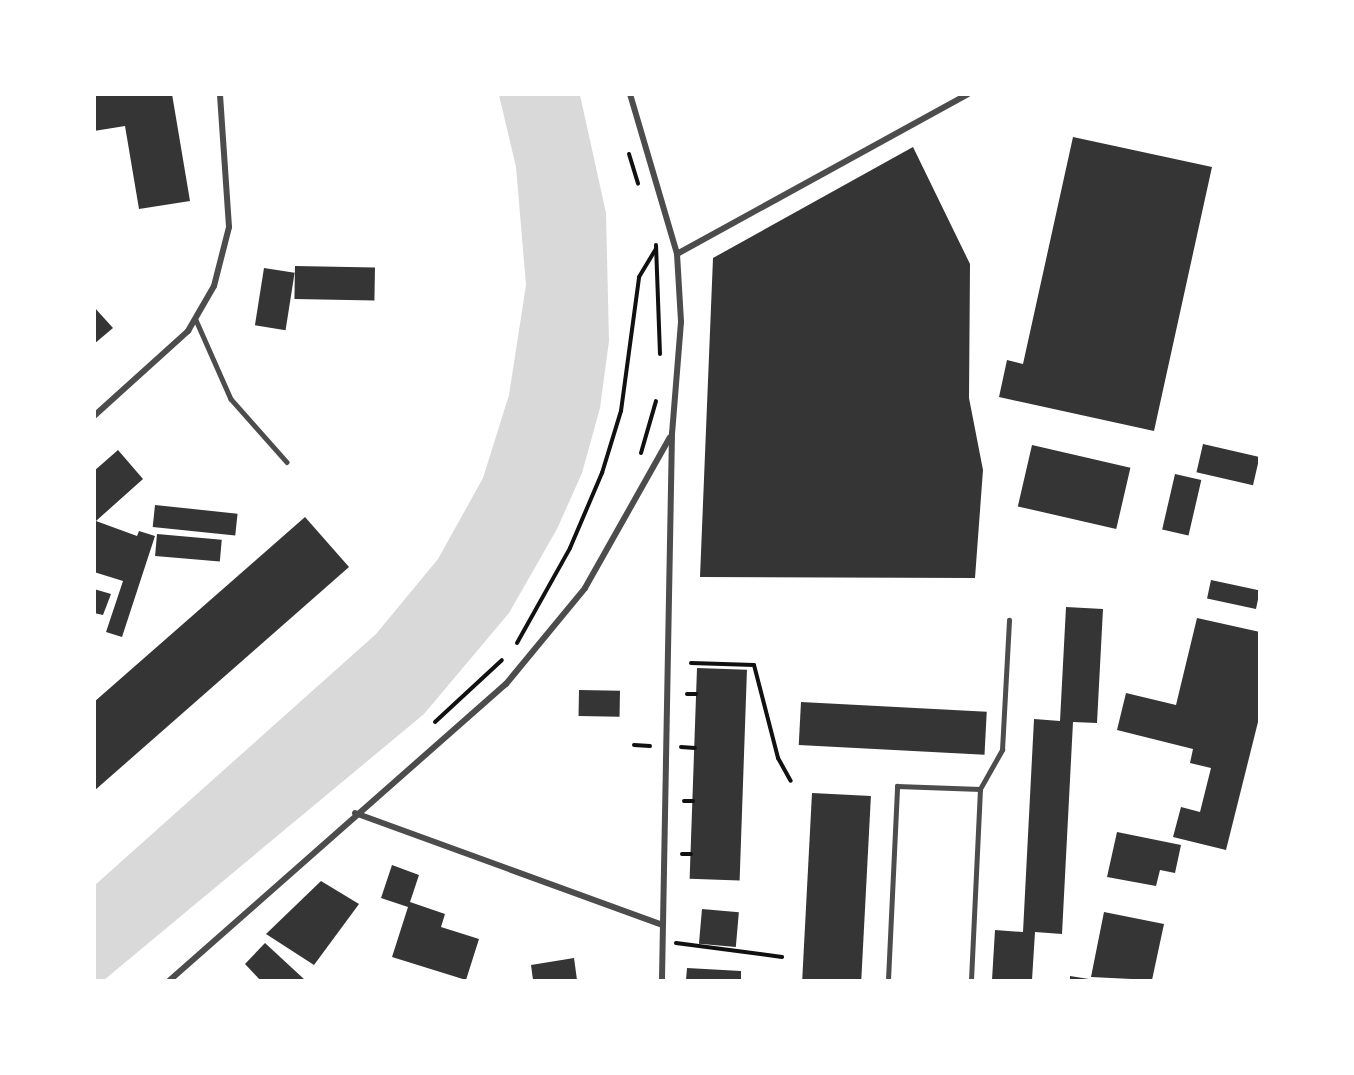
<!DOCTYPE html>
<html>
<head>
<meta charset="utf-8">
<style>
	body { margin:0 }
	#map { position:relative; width:1354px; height:1075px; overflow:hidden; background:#fff; font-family:"Work Sans",sans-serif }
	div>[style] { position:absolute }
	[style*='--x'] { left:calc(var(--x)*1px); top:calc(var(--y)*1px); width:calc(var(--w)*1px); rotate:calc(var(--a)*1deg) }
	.water>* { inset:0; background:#d9d9d9 }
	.building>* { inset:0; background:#353535; transform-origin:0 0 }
	.path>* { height:4px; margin:-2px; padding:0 2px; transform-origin:2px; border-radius:2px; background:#111 }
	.service>* { height:4.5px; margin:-2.25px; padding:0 2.25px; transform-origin:2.25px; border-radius:2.25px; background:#4c4c4c }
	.minor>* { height:6px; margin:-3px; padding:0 3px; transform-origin:3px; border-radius:3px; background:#4c4c4c }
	span { translate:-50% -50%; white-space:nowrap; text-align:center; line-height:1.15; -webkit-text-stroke:6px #fff; paint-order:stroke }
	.frame { position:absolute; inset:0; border:96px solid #fff; pointer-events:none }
</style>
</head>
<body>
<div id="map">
	<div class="water">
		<div style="clip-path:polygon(499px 95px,580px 95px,606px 213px,609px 341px,600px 408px,582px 473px,557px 529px,509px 613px,424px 714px,104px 980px,95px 980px,95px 885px,376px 634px,438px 559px,483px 478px,509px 395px,526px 285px,516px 167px)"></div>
	</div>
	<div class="building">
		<div style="clip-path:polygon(94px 94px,172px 94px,190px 201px,139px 209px,125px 126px,94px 131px)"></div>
		<div style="clip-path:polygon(1073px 137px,1212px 167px,1154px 431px,999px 397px,1007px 360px,1023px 364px)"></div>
		<div style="clip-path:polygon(913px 147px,970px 264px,969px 398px,983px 470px,975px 578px,700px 577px,713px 258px)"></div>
		<div style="left:295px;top:266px;width:80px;height:33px;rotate:1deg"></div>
		<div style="left:264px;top:268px;width:31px;height:58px;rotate:9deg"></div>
		<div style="clip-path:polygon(94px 307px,113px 328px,94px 344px)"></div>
		<div style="left:1203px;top:444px;width:58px;height:29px;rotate:13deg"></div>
		<div style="left:1032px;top:445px;width:101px;height:63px;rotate:13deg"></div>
		<div style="clip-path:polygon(118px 450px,143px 479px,96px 521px,137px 536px,139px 531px,155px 536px,122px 637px,106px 632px,123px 581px,94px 572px,94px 471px)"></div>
		<div style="left:1175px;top:474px;width:27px;height:57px;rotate:13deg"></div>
		<div style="left:155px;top:505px;width:83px;height:22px;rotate:6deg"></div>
		<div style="clip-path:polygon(305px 517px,349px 567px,94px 791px,94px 702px)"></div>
		<div style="left:157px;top:534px;width:65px;height:22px;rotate:5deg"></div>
		<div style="left:1211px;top:580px;width:50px;height:19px;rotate:12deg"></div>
		<div style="clip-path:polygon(94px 589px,111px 594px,103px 615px,94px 613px)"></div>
		<div style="clip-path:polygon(1066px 607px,1103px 609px,1097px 723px,1073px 722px,1062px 934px,1035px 932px,1032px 980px,992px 980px,995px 930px,1023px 932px,1034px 719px,1060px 721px)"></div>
		<div style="clip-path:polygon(1197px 618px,1260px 632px,1260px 714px,1226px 850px,1173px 837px,1181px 807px,1200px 812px,1211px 768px,1190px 763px,1193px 749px,1117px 730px,1126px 693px,1176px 705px)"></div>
		<div style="left:697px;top:668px;width:50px;height:211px;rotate:2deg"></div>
		<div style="left:579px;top:690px;width:41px;height:26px;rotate:1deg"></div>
		<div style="left:801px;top:702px;width:186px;height:43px;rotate:3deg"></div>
		<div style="left:812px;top:793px;width:59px;height:187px;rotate:3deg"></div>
		<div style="clip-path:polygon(1117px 832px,1181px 845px,1175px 873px,1160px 870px,1156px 886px,1107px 877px)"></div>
		<div style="clip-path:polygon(392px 865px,419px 875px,410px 902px,445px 914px,441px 927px,479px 939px,466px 980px,392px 957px,408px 907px,381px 898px)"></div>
		<div style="clip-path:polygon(321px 881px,359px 904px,314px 965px,266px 934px)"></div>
		<div style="left:702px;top:909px;width:37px;height:35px;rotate:5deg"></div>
		<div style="clip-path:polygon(1104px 912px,1164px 924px,1152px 980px,1091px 977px)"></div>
		<div style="clip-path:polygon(265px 943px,305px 980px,260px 980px,245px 964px)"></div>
		<div style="clip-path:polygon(574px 958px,577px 980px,533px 980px,531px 965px)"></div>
		<div style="clip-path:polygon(687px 968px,741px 971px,741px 980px,686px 980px)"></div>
		<div style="clip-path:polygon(1070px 976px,1089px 979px,1089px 980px,1070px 980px)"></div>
	</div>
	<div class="path">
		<div style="--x:629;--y:154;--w:31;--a:73"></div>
		<div style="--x:656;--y:245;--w:109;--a:87.9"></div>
		<div style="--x:641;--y:453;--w:54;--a:-73.9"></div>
		<div style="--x:517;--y:643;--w:109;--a:-60.8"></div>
		<div style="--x:570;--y:548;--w:82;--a:-66.9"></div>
		<div style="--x:602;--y:473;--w:65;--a:-73"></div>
		<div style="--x:621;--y:411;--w:135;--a:-82.3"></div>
		<div style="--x:639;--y:277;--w:33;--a:-59"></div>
		<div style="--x:691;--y:663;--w:63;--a:1.8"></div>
		<div style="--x:754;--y:665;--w:96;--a:75.5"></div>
		<div style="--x:778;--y:758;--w:26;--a:61"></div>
		<div style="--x:687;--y:694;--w:9;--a:0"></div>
		<div style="--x:435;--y:722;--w:91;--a:-42.8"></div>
		<div style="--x:634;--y:745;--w:16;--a:4"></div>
		<div style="--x:681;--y:747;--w:14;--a:4"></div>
		<div style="--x:684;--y:801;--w:9;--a:0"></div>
		<div style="--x:682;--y:854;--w:9;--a:0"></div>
		<div style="--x:676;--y:943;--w:107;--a:7.5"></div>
	</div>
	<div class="service">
		<div style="--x:196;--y:320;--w:86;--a:66.1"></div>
		<div style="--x:231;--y:399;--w:84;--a:48.4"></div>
		<div style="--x:888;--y:980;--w:194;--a:-87.3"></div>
		<div style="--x:897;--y:786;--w:83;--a:2.1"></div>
		<div style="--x:971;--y:980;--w:191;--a:-87.3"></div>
		<div style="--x:980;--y:789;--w:45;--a:-60.6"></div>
		<div style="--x:1002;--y:750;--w:130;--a:-86.9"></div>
	</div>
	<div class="minor">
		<div style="--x:630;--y:94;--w:167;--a:73.6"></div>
		<div style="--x:677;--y:254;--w:68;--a:86.6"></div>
		<div style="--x:681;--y:322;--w:111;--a:94.6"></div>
		<div style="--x:672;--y:433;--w:547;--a:91.05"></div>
		<div style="--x:677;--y:254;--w:332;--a:-28.8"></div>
		<div style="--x:94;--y:416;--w:127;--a:-42.1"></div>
		<div style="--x:188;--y:331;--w:52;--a:-60"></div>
		<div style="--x:214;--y:286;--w:61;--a:-75.7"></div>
		<div style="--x:229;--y:227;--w:133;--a:-93.9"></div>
		<div style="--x:355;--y:813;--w:327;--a:20"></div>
		<div style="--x:170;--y:980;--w:448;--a:-41.4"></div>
		<div style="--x:506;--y:684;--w:124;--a:-50.5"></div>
		<div style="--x:585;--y:588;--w:173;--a:-60.6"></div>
	</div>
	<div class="frame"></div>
</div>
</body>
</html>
